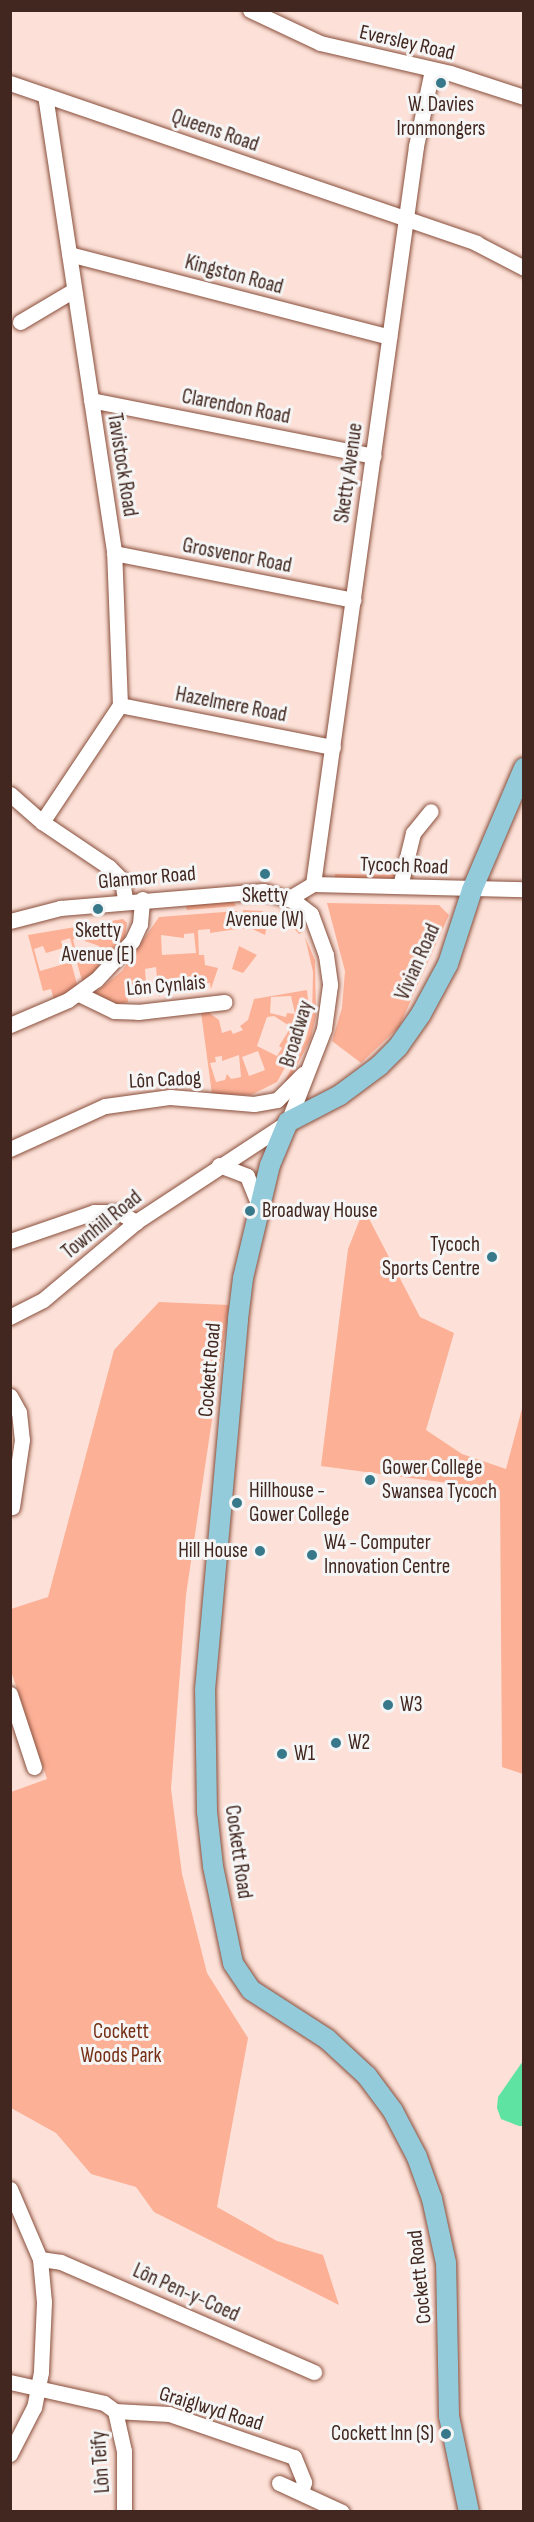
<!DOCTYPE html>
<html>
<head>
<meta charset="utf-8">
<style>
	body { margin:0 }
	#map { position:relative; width:534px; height:2522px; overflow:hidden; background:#fde1d8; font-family:"Sofia Sans Condensed",sans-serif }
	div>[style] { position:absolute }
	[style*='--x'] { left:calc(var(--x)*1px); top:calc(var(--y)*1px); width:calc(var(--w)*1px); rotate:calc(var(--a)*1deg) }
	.green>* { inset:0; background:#fcb096; transform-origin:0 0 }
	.water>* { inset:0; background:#5fe3a3 }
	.roads { filter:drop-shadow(0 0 2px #884e3b) drop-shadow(0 0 2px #884e3b) }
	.minor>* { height:15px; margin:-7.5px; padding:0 7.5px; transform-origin:7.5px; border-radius:7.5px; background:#fff }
	.major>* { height:20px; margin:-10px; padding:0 10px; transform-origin:10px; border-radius:10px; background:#93cbdb }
	.dots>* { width:16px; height:16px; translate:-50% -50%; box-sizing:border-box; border:3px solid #f5f5f5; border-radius:50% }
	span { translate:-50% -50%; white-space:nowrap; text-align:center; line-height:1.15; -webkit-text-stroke:6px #f5f5f5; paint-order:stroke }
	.street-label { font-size:21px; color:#41271f }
	.poi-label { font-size:21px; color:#41271f }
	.left { translate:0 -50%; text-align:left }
	.right { translate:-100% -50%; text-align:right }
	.park-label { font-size:21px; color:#762f15 }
	.frame { position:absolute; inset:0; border:12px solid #41271f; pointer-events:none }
</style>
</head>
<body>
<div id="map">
	<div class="green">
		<div style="left:335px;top:874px;width:62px;height:4px;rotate:1deg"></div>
		<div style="clip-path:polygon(233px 901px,236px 906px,187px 910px,185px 904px)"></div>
		<div style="clip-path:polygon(327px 903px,439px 905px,449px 915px,399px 1027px,361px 1063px,332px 1041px,342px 1008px,345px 971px)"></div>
		<div style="clip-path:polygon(243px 910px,263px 911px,259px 918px,264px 920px,269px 914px,265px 935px,248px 927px,243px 929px)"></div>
		<div style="clip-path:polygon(278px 910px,293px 920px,303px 932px,299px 934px)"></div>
		<div style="clip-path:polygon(evenodd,237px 911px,237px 929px,210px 933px,210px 929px,198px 930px,199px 955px,204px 955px,205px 965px,218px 968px,211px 989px,210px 983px,161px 989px,159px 998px,156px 967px,145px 969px,146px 984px,133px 985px,133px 990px,127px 990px,128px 1002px,115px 1005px,97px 998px,96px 992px,122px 971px,159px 917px,237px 911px,194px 933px,196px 953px,162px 955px,161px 935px,184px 938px,184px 934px,194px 933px)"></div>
		<div style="clip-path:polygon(evenodd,123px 919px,127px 923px,125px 937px,112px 956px,97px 959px,100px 969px,83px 984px,70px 938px,61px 941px,63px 948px,53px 951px,46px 953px,43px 946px,34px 949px,40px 971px,71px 962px,78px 988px,54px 1000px,51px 989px,43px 991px,28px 935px,123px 919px,84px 936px,85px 941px,99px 946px,101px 956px,78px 961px,73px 939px,84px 936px)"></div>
		<div style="clip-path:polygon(305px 937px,315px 960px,316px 1016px,311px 1038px,288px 1083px,285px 1081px,306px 1039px,312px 1016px,313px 972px)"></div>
		<div style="clip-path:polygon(239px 946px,257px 955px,243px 973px,232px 969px)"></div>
		<div style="clip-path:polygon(evenodd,307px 990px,309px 1009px,302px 1037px,277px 1082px,251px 1095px,212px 1094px,201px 1012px,208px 1012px,219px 1020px,222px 1033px,231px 1030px,233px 1034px,243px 1030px,240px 1026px,248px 1020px,254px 999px,307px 990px,291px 996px,295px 1014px,287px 1013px,286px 1017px,270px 1013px,271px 997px,291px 996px,307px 990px,274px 1016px,291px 1027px,279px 1046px,282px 1048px,277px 1056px,257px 1046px,267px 1017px,274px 1016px,307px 990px,258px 1051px,265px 1070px,249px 1076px,242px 1057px,258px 1051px,307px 990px,239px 1055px,241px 1077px,231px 1079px,227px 1074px,225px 1080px,216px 1082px,210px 1063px,216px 1062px,215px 1057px,222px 1056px,222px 1061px,239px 1055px)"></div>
		<div style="clip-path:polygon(364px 1209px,420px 1317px,454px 1333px,426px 1430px,462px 1454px,506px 1469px,523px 1405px,523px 1774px,502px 1767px,500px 1490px,321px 1466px,348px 1249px)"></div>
		<div style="clip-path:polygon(159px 1302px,229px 1305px,186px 1595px,171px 1789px,182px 1874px,207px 1973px,248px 2038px,217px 2207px,277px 2241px,323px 2255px,339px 2305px,154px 2212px,136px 2187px,91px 2174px,56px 2133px,11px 2108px,11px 1792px,47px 1779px,11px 1671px,11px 1609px,48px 1597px,114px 1350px)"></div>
	</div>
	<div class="water">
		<div style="clip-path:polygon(523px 2061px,523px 2126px,519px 2126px,501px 2119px,497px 2108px,498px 2097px)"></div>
	</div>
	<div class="roads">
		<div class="minor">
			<div style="--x:250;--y:10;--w:77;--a:25.2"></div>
			<div style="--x:320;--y:43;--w:133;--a:13"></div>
			<div style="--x:450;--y:73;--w:78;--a:18"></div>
			<div style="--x:10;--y:83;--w:493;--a:18.9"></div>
			<div style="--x:476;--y:243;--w:54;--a:27.5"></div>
			<div style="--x:69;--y:254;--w:331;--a:14.5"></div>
			<div style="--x:20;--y:322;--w:63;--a:-30.7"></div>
			<div style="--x:91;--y:400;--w:288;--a:11.2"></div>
			<div style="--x:114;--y:553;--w:244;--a:11.1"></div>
			<div style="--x:120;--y:705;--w:217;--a:11.2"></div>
			<div style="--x:10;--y:794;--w:43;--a:41.2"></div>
			<div style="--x:42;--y:822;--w:81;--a:33.9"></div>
			<div style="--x:109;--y:867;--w:18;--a:45"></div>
			<div style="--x:122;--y:880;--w:20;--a:81"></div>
			<div style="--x:42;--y:822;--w:141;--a:-56.3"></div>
			<div style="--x:120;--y:705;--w:154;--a:-92.2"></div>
			<div style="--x:114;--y:551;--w:461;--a:-98.6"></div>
			<div style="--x:313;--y:884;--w:745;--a:-82.05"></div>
			<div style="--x:416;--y:146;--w:78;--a:-78.1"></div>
			<div style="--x:400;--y:886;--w:55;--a:-76.2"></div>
			<div style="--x:413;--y:833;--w:28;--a:-51"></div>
			<div style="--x:288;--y:899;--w:29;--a:-31"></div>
			<div style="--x:313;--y:884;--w:211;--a:1.4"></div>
			<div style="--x:10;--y:921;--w:52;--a:-14.6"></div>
			<div style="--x:60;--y:908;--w:204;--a:-4.8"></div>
			<div style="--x:263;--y:891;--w:33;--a:18"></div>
			<div style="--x:294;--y:901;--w:21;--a:37"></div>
			<div style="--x:311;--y:914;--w:44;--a:69.9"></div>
			<div style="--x:326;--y:955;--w:30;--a:82"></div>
			<div style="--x:330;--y:985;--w:44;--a:97.8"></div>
			<div style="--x:324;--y:1029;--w:100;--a:111.2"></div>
			<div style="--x:288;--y:1122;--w:182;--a:146.7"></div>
			<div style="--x:136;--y:1222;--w:121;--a:140"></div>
			<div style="--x:43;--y:1300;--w:37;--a:153"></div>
			<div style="--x:79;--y:994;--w:39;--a:26"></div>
			<div style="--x:114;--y:1011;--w:24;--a:2"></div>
			<div style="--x:138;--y:1012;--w:87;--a:-6.6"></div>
			<div style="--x:10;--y:1025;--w:63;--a:-23.3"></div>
			<div style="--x:68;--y:1000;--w:34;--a:-36"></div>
			<div style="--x:96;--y:980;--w:53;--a:-47.3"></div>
			<div style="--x:132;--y:941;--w:19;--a:-65"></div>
			<div style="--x:140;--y:924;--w:25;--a:-85"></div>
			<div style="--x:10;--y:1149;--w:104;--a:-24.4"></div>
			<div style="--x:105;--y:1106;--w:66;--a:-7.9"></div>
			<div style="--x:170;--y:1097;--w:84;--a:4.8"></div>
			<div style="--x:254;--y:1104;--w:23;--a:-10"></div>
			<div style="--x:277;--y:1100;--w:37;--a:-45"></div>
			<div style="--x:219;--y:1165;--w:30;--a:21"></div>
			<div style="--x:247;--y:1176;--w:31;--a:68"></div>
			<div style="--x:10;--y:1241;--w:89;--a:-19"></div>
			<div style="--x:94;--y:1212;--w:24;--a:0"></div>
			<div style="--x:118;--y:1212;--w:21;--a:29"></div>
			<div style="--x:10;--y:1396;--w:18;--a:61"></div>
			<div style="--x:19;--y:1412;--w:28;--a:84"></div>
			<div style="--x:22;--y:1440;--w:68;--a:98.5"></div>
			<div style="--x:10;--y:1694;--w:77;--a:71.8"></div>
			<div style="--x:10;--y:2189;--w:76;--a:66.8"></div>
			<div style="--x:40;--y:2259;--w:43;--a:84.7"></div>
			<div style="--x:44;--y:2302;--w:70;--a:92.5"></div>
			<div style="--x:41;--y:2372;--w:36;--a:101"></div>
			<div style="--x:34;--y:2407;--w:53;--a:117.1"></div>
			<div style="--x:40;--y:2259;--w:21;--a:8"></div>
			<div style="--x:61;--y:2262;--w:276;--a:23.5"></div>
			<div style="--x:10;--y:2382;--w:96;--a:12.6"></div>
			<div style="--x:104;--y:2403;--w:14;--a:36"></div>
			<div style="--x:115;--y:2411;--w:54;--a:3.2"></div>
			<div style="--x:169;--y:2414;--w:132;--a:19"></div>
			<div style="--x:294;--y:2457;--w:27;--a:68"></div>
			<div style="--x:304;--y:2482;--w:11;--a:105"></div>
			<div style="--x:115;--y:2411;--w:41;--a:77.3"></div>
			<div style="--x:124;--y:2451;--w:61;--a:90"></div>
			<div style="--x:279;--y:2483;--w:69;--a:24.7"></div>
		</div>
		<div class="major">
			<div style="--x:469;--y:2512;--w:98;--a:-101.8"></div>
			<div style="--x:449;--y:2416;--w:153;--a:-91.1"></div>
			<div style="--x:446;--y:2263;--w:66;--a:-102.3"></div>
			<div style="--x:432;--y:2199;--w:45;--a:-109.7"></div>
			<div style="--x:417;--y:2157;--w:52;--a:-117.6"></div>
			<div style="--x:393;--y:2111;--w:44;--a:-126.6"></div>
			<div style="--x:367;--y:2076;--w:54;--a:-137.2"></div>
			<div style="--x:327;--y:2039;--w:90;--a:-147.2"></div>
			<div style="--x:251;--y:1990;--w:32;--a:-124"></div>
			<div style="--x:233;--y:1963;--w:99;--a:-101.7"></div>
			<div style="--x:213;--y:1866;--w:54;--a:-96.3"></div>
			<div style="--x:207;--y:1812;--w:122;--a:-90.9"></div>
			<div style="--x:205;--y:1690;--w:372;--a:-84.9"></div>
			<div style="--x:238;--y:1319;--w:41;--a:-83"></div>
			<div style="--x:243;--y:1278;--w:116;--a:-76.6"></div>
			<div style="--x:270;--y:1165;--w:47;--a:-67.3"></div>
			<div style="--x:288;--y:1122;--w:59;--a:-27.4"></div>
			<div style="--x:340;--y:1095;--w:49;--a:-36.6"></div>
			<div style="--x:379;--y:1066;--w:27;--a:-45"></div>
			<div style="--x:398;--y:1047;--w:40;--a:-55.1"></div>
			<div style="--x:421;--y:1014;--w:57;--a:-61.6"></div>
			<div style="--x:448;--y:964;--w:78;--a:-72"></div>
			<div style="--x:472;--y:890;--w:133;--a:-66.9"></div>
		</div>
	</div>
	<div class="dots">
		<div style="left:441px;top:83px;background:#37788b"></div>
		<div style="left:265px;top:874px;background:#37788b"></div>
		<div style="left:98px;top:909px;background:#37788b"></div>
		<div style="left:250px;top:1211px;background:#37788b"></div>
		<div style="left:492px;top:1257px;background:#37788b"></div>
		<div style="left:370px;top:1480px;background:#37788b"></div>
		<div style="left:237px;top:1503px;background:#37788b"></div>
		<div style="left:260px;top:1551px;background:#37788b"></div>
		<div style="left:312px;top:1555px;background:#37788b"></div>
		<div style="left:388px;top:1705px;background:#37788b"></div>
		<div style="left:336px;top:1743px;background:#37788b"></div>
		<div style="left:282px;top:1754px;background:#37788b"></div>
		<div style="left:446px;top:2434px;background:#37788b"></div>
	</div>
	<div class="street-label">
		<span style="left:407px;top:43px;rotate:13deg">Eversley Road</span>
		<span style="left:215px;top:131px;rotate:19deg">Queens Road</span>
		<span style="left:234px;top:275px;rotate:15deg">Kingston Road</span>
		<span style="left:236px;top:407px;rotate:11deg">Clarendon Road</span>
		<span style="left:122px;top:465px;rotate:81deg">Tavistock Road</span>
		<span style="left:349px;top:473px;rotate:-82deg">Sketty Avenue</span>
		<span style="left:237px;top:556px;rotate:11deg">Grosvenor Road</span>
		<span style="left:231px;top:705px;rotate:11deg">Hazelmere Road</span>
		<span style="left:404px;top:866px;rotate:2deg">Tycoch Road</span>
		<span style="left:147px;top:878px;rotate:-5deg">Glanmor Road</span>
		<span style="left:418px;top:962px;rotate:-66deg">Vivian Road</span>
		<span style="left:166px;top:986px;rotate:-5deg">Lôn Cynlais</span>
		<span style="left:297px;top:1034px;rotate:-73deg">Broadway</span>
		<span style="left:165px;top:1080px;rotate:-3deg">Lôn Cadog</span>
		<span style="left:102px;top:1225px;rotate:-39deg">Townhill Road</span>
		<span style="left:210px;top:1370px;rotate:-85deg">Cockett Road</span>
		<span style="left:238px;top:1852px;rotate:82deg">Cockett Road</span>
		<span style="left:420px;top:2277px;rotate:-96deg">Cockett Road</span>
		<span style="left:186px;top:2293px;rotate:24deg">Lôn Pen-y-Coed</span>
		<span style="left:211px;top:2409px;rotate:17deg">Graiglwyd Road</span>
		<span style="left:101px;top:2462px;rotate:-94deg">Lôn Teify</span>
	</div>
	<div class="poi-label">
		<span style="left:441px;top:117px">W. Davies<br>Ironmongers</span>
		<span style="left:265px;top:908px">Sketty<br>Avenue (W)</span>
		<span style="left:98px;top:943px">Sketty<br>Avenue (E)</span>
		<span class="left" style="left:262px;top:1211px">Broadway House</span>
		<span class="right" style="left:480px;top:1257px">Tycoch<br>Sports Centre</span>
		<span class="left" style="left:382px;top:1480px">Gower College<br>Swansea Tycoch</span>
		<span class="left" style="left:249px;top:1503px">Hillhouse -<br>Gower College</span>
		<span class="left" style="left:324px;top:1555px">W4 - Computer<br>Innovation Centre</span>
		<span class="right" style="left:248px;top:1551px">Hill House</span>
		<span class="left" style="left:400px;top:1705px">W3</span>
		<span class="left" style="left:348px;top:1743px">W2</span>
		<span class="left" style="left:294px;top:1754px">W1</span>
		<span class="right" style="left:434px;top:2434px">Cockett Inn (S)</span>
	</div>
	<div class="park-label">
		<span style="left:121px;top:2044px">Cockett<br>Woods Park</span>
	</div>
	<div class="frame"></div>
</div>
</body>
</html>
